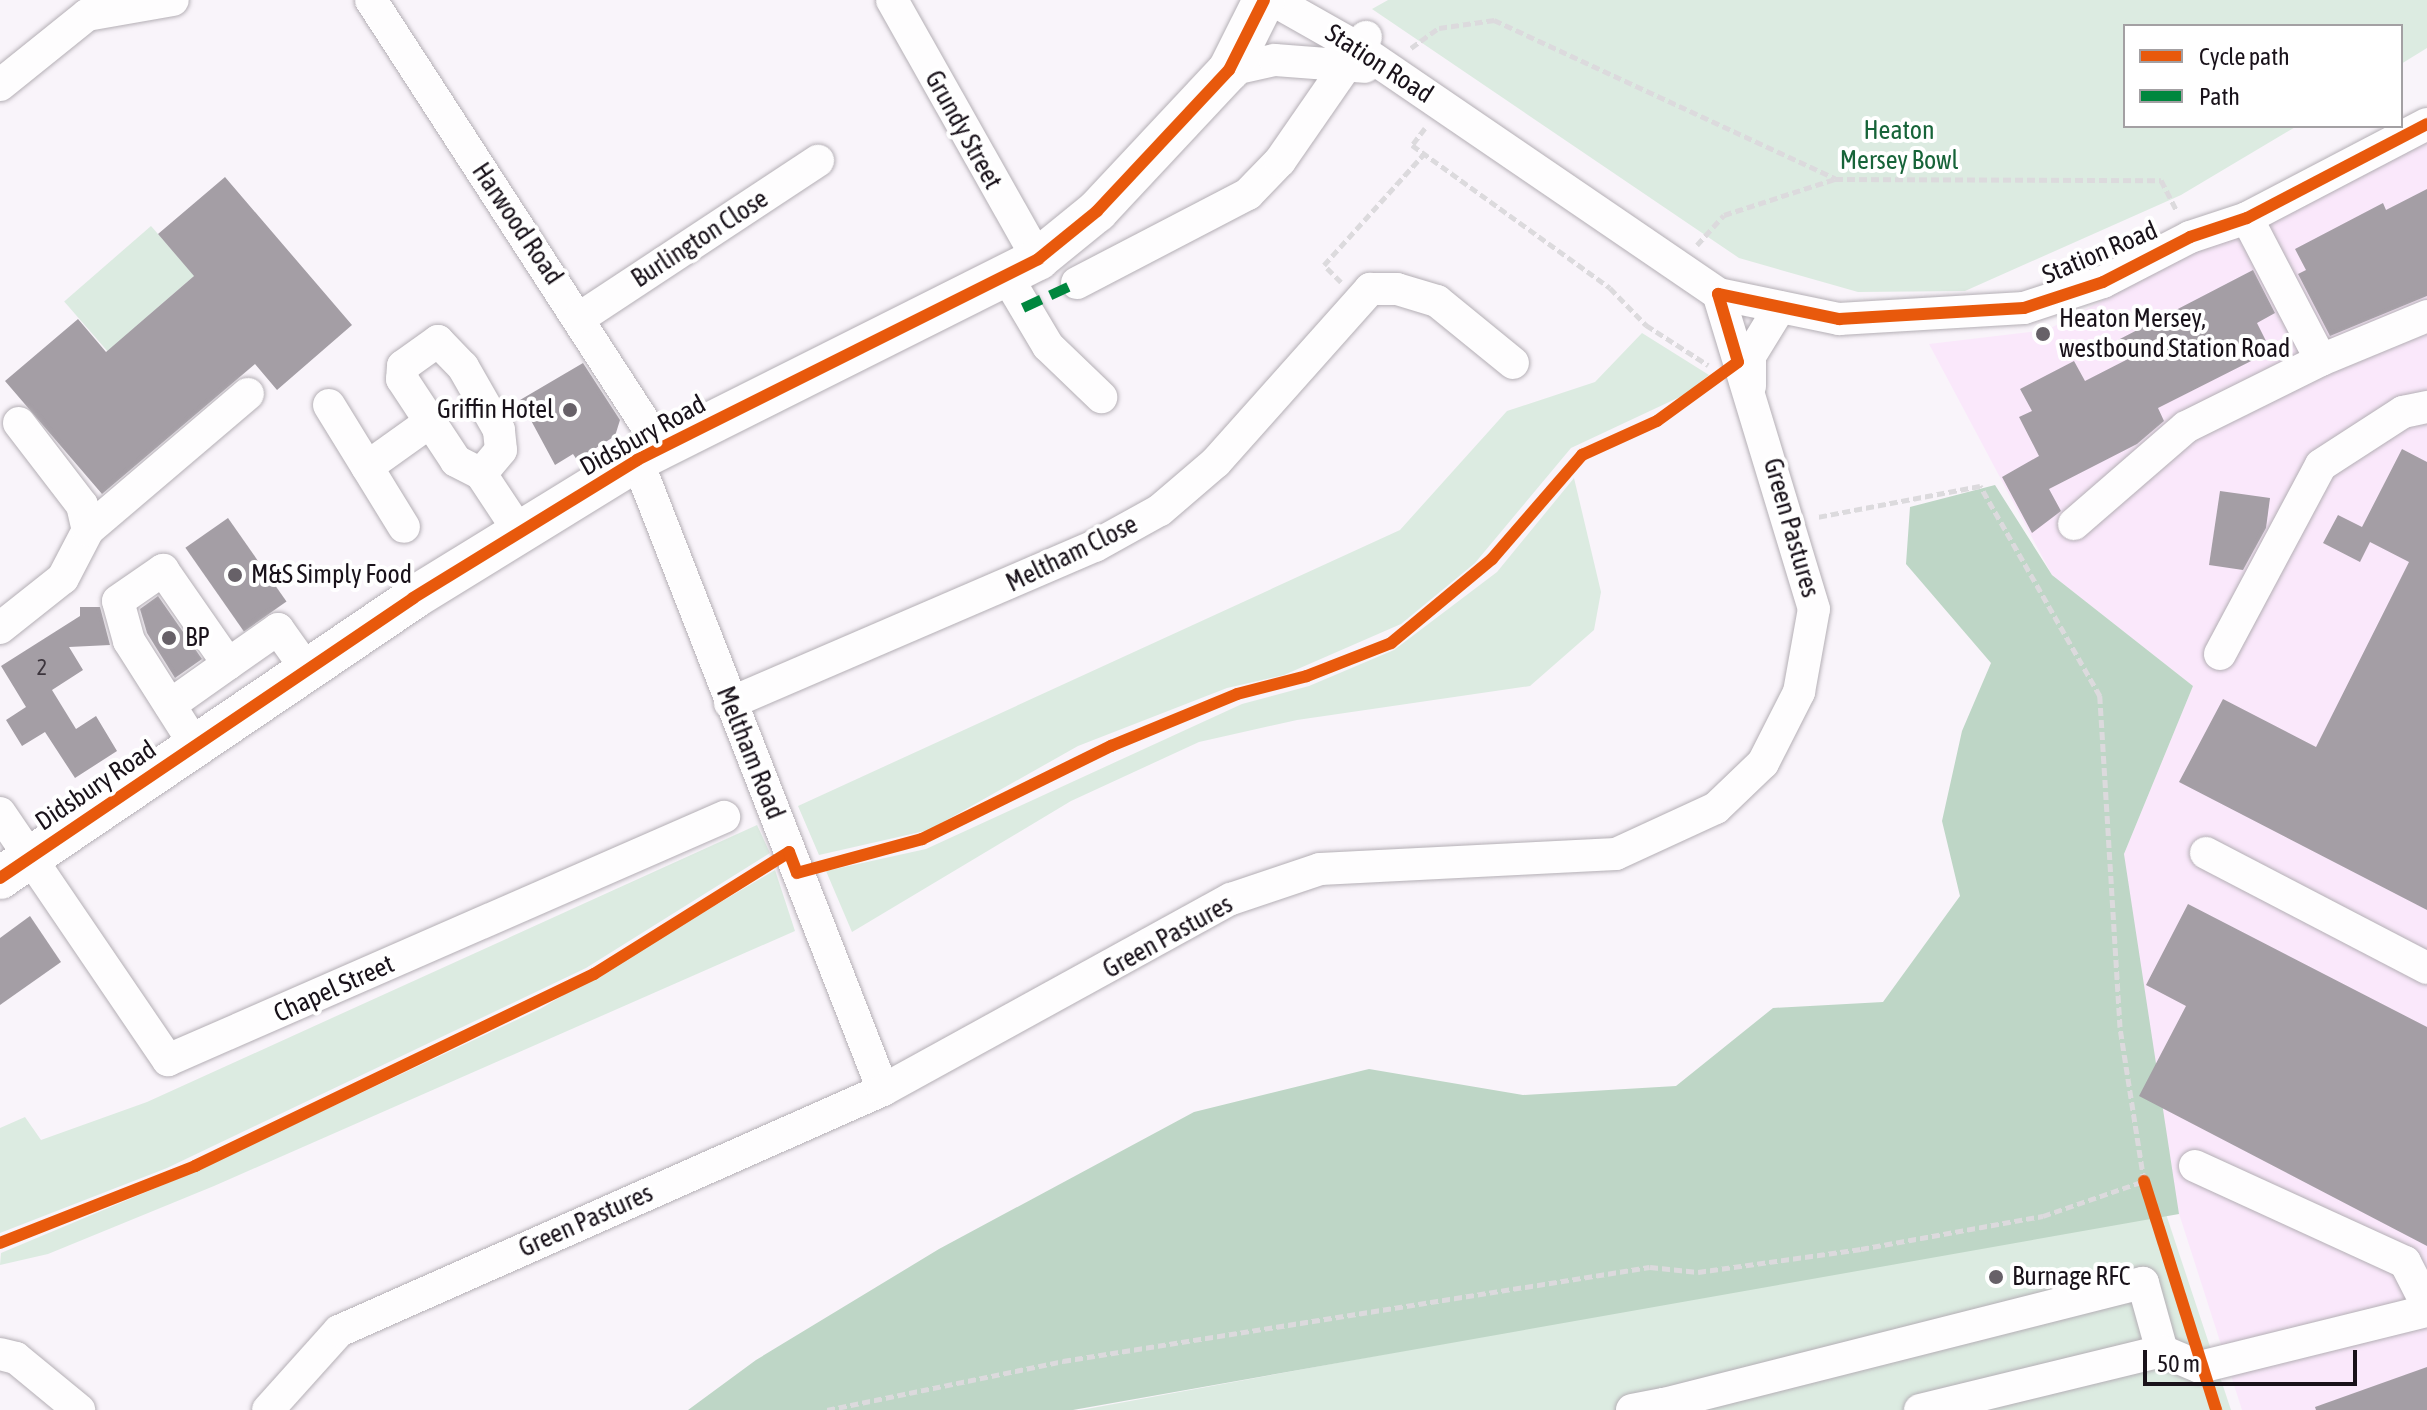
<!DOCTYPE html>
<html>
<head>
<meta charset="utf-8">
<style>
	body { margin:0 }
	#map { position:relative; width:2427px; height:1410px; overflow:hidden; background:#f9f4fa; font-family:"Asap Condensed",sans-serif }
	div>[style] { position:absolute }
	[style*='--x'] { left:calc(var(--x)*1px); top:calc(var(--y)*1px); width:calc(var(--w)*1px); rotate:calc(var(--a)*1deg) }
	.built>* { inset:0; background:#fae8fb }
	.green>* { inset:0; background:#dcebe1; transform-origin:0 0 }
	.forest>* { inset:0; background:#bed6c6 }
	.building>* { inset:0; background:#a49ea5; transform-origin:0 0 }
	.path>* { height:5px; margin-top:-2.5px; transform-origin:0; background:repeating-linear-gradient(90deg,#dcdadd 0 8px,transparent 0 12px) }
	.roads { filter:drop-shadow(0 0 2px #b4afb5) drop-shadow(0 0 2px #b4afb5) }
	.minor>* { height:32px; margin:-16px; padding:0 16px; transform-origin:16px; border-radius:16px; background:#fefdfe }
	.major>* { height:42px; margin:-21px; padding:0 21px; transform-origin:21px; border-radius:21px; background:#fefdfe }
	.quiet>* { height:10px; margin-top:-5px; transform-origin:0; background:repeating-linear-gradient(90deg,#00873e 0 20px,transparent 0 30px) }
	.cycleway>* { height:12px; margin:-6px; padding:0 6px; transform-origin:6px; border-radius:6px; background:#e8590c }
	.dots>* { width:22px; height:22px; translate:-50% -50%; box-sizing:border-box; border:4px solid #fff; border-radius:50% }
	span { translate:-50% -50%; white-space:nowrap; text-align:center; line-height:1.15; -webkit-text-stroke:8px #fff; paint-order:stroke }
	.number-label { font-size:22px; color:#3c353d }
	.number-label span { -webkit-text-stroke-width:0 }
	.street-label { font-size:26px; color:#19121a }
	.park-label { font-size:26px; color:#176439 }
	.poi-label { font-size:26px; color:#19121a }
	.left { translate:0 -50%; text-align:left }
	.right { translate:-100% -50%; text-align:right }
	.legend { position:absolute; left:2123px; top:24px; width:280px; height:104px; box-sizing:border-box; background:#fff; border:2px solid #a3a0a3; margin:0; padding:10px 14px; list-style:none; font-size:24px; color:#19121a }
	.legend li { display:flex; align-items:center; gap:16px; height:40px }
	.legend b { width:40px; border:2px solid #a3a0a3 }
	.scale { position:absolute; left:2143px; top:1350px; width:214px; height:36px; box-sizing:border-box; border:4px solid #19121a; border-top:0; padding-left:10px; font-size:24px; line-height:28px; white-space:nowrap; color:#19121a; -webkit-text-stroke:6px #fff; paint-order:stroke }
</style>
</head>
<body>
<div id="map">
	<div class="built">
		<div style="clip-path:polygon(2427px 128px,2427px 1410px,2242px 1410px,2140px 1092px,2124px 854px,2193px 686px,2052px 575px,1929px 344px,2047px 330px)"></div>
	</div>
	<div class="green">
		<div style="clip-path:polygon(1388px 0,2427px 0,2427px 48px,2401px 64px,2401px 26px,2125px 26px,2125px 126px,2297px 126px,2181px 195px,1965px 291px,1858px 292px,1739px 258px,1372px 9px)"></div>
		<div style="left:151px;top:226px;width:66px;height:115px;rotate:49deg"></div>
		<div style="clip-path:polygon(1642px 333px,1709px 375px,1684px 395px,1571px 448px,1475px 563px,1401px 624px,1284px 675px,1227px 688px,1078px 746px,929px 830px,819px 855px,798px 806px,1400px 530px,1507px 411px,1595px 382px)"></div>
		<div style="clip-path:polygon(1574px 478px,1601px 592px,1594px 630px,1530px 686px,1297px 720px,1199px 742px,1071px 801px,852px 932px,826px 871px,926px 849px,1242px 704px,1309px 686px,1394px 650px,1497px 572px)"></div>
		<div style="clip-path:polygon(757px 825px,770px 853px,586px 968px,167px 1168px,0 1233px,0 1128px,25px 1117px,41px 1140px,147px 1102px)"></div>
		<div style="clip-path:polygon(775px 870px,795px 931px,214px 1186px,48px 1254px,0 1265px,1px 1253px,182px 1177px,540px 1009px)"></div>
		<div style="clip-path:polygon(2165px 1211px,2231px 1410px,1081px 1410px)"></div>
	</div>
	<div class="forest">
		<div style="clip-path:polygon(1995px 485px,2052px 575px,2193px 686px,2124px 854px,2179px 1214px,1073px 1410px,688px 1410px,756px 1360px,939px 1249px,1194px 1112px,1369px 1069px,1523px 1095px,1676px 1086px,1773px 1008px,1883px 1002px,1960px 896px,1942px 821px,1962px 731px,1991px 663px,1906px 564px,1910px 507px)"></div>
	</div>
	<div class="building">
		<div style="clip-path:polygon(225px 177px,352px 325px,277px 390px,255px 364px,102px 494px,5px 381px,78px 319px,106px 352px,194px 276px,158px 234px)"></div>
		<div style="clip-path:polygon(2427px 189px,2427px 296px,2330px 336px,2298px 274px,2306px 270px,2295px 249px,2383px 203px,2386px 210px)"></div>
		<div style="clip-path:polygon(2253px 270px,2275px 313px,2257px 323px,2271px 351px,2158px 408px,2164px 421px,2137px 444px,2049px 489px,2061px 511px,2032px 533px,2002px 477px,2039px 456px,2019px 417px,2032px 411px,2020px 389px,2074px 361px,2085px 381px,2128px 359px,2118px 340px)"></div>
		<div style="clip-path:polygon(583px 363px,620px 420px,615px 436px,577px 460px,573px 454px,555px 465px,520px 400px)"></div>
		<div style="clip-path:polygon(2402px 449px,2427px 462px,2427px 910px,2179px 782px,2223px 699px,2316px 747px,2409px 562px,2370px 542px,2360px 562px,2323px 543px,2338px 515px,2362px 527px)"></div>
		<div style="clip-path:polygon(2220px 491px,2270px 498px,2266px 528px,2243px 570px,2209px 565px)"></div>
		<div style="left:228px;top:518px;width:102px;height:52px;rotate:55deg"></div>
		<div style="clip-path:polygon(158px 596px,202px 659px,175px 678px,147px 633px,140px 609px)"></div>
		<div style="clip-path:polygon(80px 607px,100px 607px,110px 645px,69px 647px,83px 670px,52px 690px,76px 729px,96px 716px,117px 751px,75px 778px,45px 732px,22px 746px,6px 720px,26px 707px,1px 666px,80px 616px)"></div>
		<div style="clip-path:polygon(2188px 904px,2427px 1027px,2427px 1246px,2139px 1096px,2186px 1006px,2146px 985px)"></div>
		<div style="clip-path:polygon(30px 916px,61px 962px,0 1005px,0 938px)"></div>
		<div style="clip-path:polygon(2427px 1367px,2427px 1410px,2316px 1410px,2315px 1407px)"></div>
	</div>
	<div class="path">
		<div style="--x:1411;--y:48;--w:34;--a:-36"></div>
		<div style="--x:1439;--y:28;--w:56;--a:-8.3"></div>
		<div style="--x:1494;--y:20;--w:376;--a:24.9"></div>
		<div style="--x:1425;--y:128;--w:21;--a:127"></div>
		<div style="--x:1412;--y:145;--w:244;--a:35.8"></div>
		<div style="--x:1610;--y:288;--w:52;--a:45.8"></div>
		<div style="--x:1646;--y:325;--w:74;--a:32.8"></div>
		<div style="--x:1697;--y:245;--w:40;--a:-48"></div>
		<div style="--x:1724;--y:215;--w:117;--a:-18"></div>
		<div style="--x:1835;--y:179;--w:326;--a:0.2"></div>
		<div style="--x:2161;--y:180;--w:35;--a:63"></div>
		<div style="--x:1341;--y:282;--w:24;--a:-135"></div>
		<div style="--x:1324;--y:265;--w:149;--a:-48"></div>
		<div style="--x:827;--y:1410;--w:241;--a:-11.7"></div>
		<div style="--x:1063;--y:1361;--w:594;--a:-9.1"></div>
		<div style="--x:1650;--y:1267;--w:48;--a:5.9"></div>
		<div style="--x:1698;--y:1272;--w:165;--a:-8"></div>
		<div style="--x:1861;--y:1249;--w:185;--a:-10.3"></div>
		<div style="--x:2043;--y:1216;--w:107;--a:-19.1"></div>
		<div style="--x:2144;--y:1181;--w:156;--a:-98.9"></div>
		<div style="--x:2120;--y:1027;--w:332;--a:-93.5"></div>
		<div style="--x:2100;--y:696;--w:242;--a:-119.7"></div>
		<div style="--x:1980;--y:486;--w:166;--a:169.2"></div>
	</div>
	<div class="roads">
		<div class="minor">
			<div style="--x:371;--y:0;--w:534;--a:57.08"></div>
			<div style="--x:892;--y:0;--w:297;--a:60.6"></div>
			<div style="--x:1273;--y:0;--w:98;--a:29.5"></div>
			<div style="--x:1358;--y:48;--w:436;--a:34.3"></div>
			<div style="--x:1718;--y:294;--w:124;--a:11.7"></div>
			<div style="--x:1839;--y:319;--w:185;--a:-3.4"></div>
			<div style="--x:2024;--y:308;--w:83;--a:-18.2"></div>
			<div style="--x:2103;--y:282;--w:98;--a:-27.3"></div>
			<div style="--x:2190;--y:237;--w:60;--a:-18.4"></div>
			<div style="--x:2247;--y:218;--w:203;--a:-27.6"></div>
			<div style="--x:1229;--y:70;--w:47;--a:-12.3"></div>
			<div style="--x:1275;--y:60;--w:90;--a:4.4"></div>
			<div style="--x:0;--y:85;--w:112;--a:-38.8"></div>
			<div style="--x:87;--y:15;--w:87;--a:-9.9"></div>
			<div style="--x:2247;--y:218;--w:160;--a:62.5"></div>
			<div style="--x:2321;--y:360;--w:115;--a:-22.5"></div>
			<div style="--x:1007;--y:277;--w:80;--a:59.3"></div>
			<div style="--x:1048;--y:346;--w:74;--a:43.9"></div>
			<div style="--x:1077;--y:283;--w:193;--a:-27.5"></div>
			<div style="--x:1248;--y:194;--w:46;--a:-45.9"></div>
			<div style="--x:1280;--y:161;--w:151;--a:-55.3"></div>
			<div style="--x:581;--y:317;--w:284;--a:-33.4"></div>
			<div style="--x:1750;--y:386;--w:30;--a:-90"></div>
			<div style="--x:1750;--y:356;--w:57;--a:-58.5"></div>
			<div style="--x:329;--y:405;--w:143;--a:58.4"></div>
			<div style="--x:19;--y:423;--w:103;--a:52.5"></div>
			<div style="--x:82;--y:505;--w:26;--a:77"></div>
			<div style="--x:637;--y:460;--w:676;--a:68.67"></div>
			<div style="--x:367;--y:467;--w:77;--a:-35.5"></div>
			<div style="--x:481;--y:474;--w:31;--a:-50"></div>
			<div style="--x:501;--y:450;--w:20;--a:-96"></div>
			<div style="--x:499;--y:430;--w:73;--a:-119.7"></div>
			<div style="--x:463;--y:367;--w:36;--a:-134"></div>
			<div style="--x:438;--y:341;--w:43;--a:144.5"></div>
			<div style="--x:403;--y:366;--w:13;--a:94"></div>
			<div style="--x:402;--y:379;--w:98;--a:56.6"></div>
			<div style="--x:456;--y:461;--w:28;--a:27"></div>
			<div style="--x:481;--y:474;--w:71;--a:56.5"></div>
			<div style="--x:2074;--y:524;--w:148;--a:-40.9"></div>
			<div style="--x:2186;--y:427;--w:151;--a:-26.4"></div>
			<div style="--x:0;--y:628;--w:80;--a:-38.4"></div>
			<div style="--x:63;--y:578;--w:54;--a:-62.5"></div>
			<div style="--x:88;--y:530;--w:210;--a:-40.4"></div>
			<div style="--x:2220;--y:654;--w:214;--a:-61.9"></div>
			<div style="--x:2321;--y:465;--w:98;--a:-32.9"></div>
			<div style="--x:2403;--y:412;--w:25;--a:-12"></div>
			<div style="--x:730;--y:703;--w:397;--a:-23.3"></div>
			<div style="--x:1095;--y:546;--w:74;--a:-29"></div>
			<div style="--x:1160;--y:510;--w:74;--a:-40.6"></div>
			<div style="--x:1216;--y:462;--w:232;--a:-48.3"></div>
			<div style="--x:1370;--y:289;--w:27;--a:0"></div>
			<div style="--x:1397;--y:289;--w:42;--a:16.7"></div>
			<div style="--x:1437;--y:301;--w:98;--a:39.2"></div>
			<div style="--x:170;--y:705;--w:71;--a:-35.3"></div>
			<div style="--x:195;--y:745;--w:123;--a:-122.4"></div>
			<div style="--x:129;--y:641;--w:41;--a:-105.4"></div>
			<div style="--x:118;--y:601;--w:55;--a:-34.6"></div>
			<div style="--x:163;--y:570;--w:114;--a:55.3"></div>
			<div style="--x:228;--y:664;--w:61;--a:-35"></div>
			<div style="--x:278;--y:629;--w:50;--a:54.7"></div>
			<div style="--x:0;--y:813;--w:299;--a:55.8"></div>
			<div style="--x:168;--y:1060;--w:607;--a:-23.61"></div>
			<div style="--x:2206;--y:853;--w:249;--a:27.5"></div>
			<div style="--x:2195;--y:1166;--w:231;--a:24.6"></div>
			<div style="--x:2405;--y:1262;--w:48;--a:62.9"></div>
			<div style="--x:0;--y:1354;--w:16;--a:14"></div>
			<div style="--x:16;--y:1358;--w:82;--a:39.5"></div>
			<div style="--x:268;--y:1410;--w:106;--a:-48.1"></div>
			<div style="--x:339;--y:1331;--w:595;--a:-23.89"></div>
			<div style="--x:883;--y:1090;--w:397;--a:-28.8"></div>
			<div style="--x:1231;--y:899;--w:94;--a:-18.6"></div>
			<div style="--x:1320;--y:869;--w:296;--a:-2.9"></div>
			<div style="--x:1616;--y:854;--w:110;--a:-24.7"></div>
			<div style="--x:1716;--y:808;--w:65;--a:-43.8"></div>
			<div style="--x:1763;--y:763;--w:80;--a:-63.1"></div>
			<div style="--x:1799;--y:692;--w:84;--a:-79.8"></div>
			<div style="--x:1814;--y:609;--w:329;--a:-106.9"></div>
			<div style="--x:1632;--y:1410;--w:33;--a:-11"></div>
			<div style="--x:1665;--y:1410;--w:6;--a:-99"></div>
			<div style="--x:1664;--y:1404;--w:494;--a:-14.2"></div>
			<div style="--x:2143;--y:1283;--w:71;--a:74.4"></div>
			<div style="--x:2162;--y:1351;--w:41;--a:22.8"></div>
			<div style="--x:2200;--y:1367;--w:234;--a:-13.9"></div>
			<div style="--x:1920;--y:1410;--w:249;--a:-13.7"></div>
		</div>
		<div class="major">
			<div style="--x:0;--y:878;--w:499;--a:-34.1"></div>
			<div style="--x:413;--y:598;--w:263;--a:-31.6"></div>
			<div style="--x:637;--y:460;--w:449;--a:-26.6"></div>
			<div style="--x:1038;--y:259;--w:76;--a:-39.1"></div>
			<div style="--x:1097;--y:211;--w:193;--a:-46.9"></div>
			<div style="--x:1229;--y:70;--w:78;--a:-63.4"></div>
		</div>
	</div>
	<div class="quiet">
		<div style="--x:1023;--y:308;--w:60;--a:-24.8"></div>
	</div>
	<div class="cycleway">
		<div style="--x:0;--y:878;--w:499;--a:-34.1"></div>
		<div style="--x:413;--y:598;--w:263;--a:-31.6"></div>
		<div style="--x:637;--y:460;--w:449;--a:-26.6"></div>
		<div style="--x:1038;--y:259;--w:76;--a:-39.1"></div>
		<div style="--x:1097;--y:211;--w:193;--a:-46.9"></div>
		<div style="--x:1229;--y:70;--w:78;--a:-63.4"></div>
		<div style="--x:2144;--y:1181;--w:240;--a:72.5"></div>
		<div style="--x:0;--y:1243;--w:210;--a:-21.5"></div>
		<div style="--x:195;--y:1166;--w:443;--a:-25.7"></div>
		<div style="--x:594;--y:974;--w:230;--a:-32"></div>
		<div style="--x:789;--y:852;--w:22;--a:69"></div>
		<div style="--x:797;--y:873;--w:130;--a:-15.2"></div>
		<div style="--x:922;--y:839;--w:211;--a:-26.2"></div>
		<div style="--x:1111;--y:746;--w:136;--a:-22.4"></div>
		<div style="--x:1237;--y:694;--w:72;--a:-14.4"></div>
		<div style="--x:1307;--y:676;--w:90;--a:-21.4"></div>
		<div style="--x:1391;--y:643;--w:131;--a:-39.7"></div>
		<div style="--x:1492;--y:559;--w:138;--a:-49.1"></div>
		<div style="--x:1582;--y:455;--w:82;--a:-24.4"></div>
		<div style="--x:1657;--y:421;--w:100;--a:-36.1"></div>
		<div style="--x:1738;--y:362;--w:71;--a:-106.4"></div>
		<div style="--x:1718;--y:294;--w:124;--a:11.7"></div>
		<div style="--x:1839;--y:319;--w:185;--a:-3.4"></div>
		<div style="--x:2024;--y:308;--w:83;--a:-18.2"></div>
		<div style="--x:2103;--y:282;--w:98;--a:-27.3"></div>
		<div style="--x:2190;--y:237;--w:60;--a:-18.4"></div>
		<div style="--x:2247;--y:218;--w:203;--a:-27.6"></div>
	</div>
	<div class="dots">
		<div style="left:2043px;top:334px;background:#676168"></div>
		<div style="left:570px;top:410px;background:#676168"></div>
		<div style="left:235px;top:575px;background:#676168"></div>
		<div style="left:169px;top:638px;background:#676168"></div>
		<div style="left:1996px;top:1277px;background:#676168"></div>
	</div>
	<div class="number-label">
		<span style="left:42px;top:668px">2</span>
	</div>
	<div class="street-label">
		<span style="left:1379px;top:64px;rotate:33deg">Station Road</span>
		<span style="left:963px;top:130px;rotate:61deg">Grundy Street</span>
		<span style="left:517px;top:224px;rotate:56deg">Harwood Road</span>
		<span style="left:700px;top:239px;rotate:-33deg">Burlington Close</span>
		<span style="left:2100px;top:253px;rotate:-23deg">Station Road</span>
		<span style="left:643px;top:436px;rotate:-29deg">Didsbury Road</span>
		<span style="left:1791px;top:528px;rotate:74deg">Green Pastures</span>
		<span style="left:1072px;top:554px;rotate:-26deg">Meltham Close</span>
		<span style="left:750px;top:753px;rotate:68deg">Meltham Road</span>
		<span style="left:96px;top:786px;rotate:-34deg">Didsbury Road</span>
		<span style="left:1168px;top:937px;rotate:-29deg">Green Pastures</span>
		<span style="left:334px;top:989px;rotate:-24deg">Chapel Street</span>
		<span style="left:586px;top:1221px;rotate:-24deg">Green Pastures</span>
	</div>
	<div class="park-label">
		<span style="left:1899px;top:146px">Heaton<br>Mersey Bowl</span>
	</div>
	<div class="poi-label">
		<span class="left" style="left:2059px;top:334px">Heaton Mersey,<br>westbound Station Road</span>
		<span class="right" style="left:554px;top:410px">Griffin Hotel</span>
		<span class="left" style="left:251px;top:575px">M&amp;S Simply Food</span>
		<span class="left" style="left:185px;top:638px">BP</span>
		<span class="left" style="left:2012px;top:1277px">Burnage RFC</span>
	</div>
	<ul class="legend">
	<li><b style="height:10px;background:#e8590c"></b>Cycle path</li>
	<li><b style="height:10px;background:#00873e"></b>Path</li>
	</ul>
	<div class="scale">50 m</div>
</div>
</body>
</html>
